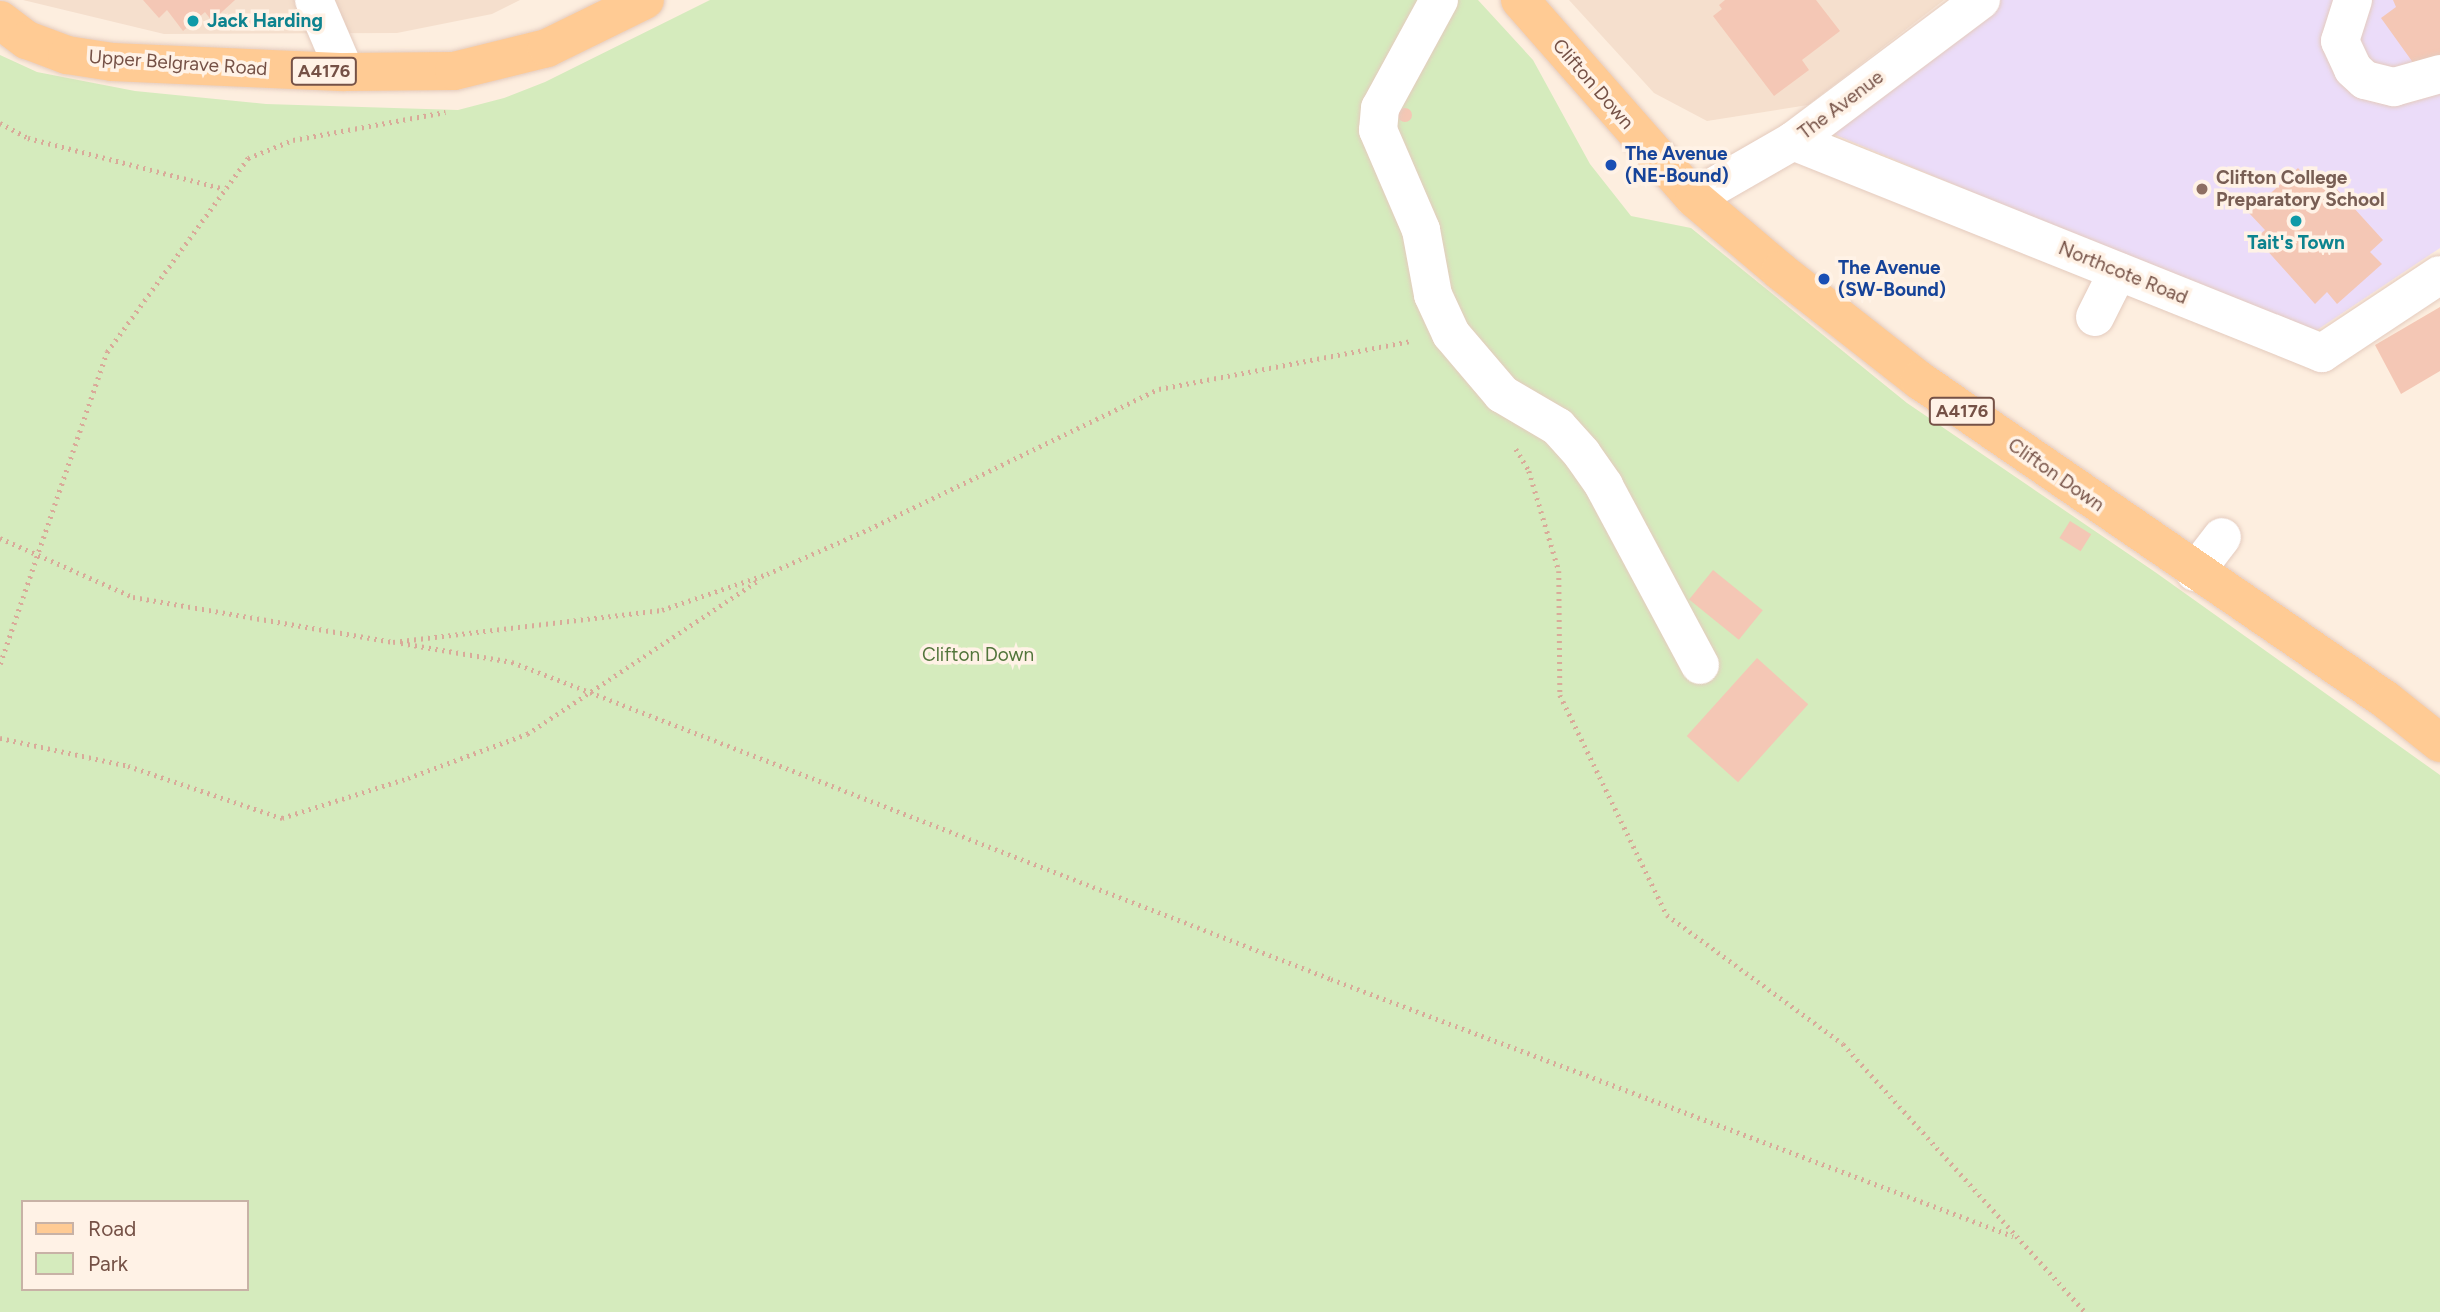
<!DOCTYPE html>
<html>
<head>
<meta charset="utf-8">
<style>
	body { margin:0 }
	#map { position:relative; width:2440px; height:1312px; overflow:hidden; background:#fdeedf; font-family:Figtree,sans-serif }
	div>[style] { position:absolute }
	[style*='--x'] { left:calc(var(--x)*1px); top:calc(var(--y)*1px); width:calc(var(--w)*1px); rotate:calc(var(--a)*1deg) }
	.residential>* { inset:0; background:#f5dfcd }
	.education>* { inset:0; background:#ebdcf9 }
	.green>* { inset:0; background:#d5ebbd }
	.building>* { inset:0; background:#f4c7b5; transform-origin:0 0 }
	.round { border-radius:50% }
	.path>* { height:4.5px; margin-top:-2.25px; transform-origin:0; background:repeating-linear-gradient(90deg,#d9aa99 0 2px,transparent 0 7px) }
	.roads { filter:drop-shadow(0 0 2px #e4cbbe) drop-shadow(0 0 2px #e4cbbe) }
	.minor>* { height:38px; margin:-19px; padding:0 19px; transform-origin:19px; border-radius:19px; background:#fff }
	.major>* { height:38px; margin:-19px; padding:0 19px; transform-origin:19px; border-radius:19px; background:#ffcb94 }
	.dots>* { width:19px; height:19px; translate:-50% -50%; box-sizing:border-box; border:4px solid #fff2e6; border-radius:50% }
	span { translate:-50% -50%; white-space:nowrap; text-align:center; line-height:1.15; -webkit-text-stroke:7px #fff2e6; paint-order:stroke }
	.shield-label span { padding:2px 5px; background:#fff2e6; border:2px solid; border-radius:5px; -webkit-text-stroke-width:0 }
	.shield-label { font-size:18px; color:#755146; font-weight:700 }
	.culture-label { font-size:19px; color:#0d838f; font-weight:700 }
	.left { translate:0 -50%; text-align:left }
	.street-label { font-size:19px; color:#755146 }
	.transit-label { font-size:19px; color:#164399; font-weight:700 }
	.education-label { font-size:19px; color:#785e54; font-weight:700 }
	.park-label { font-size:19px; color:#52753b }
	.legend { position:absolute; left:21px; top:1200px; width:228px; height:91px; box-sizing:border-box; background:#fff2e6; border:2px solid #c8b2a6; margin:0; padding:9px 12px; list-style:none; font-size:21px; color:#755146 }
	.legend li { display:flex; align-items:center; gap:14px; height:35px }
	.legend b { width:35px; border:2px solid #c8b2a6 }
</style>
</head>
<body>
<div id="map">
	<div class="residential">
		<div style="clip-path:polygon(23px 0,520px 0,492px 14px,397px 33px,164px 34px)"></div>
		<div style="clip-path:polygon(1569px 0,1944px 0,1808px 105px,1707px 121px,1654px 93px)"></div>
	</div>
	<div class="education">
		<div style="clip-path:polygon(1999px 0,2440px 0,2440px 248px,2311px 334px,1824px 130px)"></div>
	</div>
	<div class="green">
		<div style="clip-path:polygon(evenodd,710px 0,1478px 0,1533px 60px,1590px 164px,1631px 216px,1691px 228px,1907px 403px,2155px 572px,2440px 775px,2440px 1312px,0 1312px,0 55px,37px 72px,135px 91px,266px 104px,458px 110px,504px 98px,545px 82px,710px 0,23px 1202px,247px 1202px,247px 1289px,23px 1289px,23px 1202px)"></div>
	</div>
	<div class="building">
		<div style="clip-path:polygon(143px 0,235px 0,212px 21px,205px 12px,183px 31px,167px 10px,159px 18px)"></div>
		<div style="clip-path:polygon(1725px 0,1816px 0,1840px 31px,1802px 60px,1809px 70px,1774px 96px,1713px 16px,1722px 9px,1719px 5px)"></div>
		<div style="clip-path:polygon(2440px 0,2440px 56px,2419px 71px,2381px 18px,2396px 7px,2393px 0)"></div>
		<div class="round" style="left:1398px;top:108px;width:14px;height:14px"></div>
		<div style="clip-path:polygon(2298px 168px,2312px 184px,2323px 174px,2383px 240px,2370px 252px,2382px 264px,2337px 304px,2327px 292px,2315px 304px,2256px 238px,2265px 230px,2249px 213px)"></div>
		<div style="clip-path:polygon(2440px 307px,2440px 371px,2401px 394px,2375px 345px)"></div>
		<div style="left:2070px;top:521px;width:25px;height:20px;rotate:32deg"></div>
		<div style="left:1713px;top:570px;width:64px;height:38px;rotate:39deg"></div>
		<div style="left:1757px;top:658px;width:69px;height:105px;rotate:42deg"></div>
	</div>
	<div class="path">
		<div style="--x:0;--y:123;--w:32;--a:28"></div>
		<div style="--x:28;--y:138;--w:203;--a:14.5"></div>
		<div style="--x:1516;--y:449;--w:26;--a:59"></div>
		<div style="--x:1529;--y:471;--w:104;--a:73.3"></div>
		<div style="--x:1559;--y:571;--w:124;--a:89.5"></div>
		<div style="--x:1560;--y:695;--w:245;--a:64.1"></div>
		<div style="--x:1667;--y:915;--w:218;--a:36.2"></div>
		<div style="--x:1843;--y:1044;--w:361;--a:47.9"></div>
		<div style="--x:0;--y:538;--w:145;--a:23.9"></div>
		<div style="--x:133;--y:597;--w:264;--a:9.8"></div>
		<div style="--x:393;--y:642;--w:271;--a:-6.8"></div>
		<div style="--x:662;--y:610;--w:111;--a:-18.9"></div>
		<div style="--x:767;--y:574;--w:111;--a:-23.8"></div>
		<div style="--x:869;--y:529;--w:322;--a:-25.8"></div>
		<div style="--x:1159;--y:389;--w:257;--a:-10.8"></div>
		<div style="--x:401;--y:643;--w:113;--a:9.7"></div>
		<div style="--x:512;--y:662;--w:878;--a:21.16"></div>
		<div style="--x:1331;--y:979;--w:729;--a:20.65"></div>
		<div style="--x:0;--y:664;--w:330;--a:-71.1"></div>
		<div style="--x:107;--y:352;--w:240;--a:-54"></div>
		<div style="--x:248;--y:158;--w:48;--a:-21.8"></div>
		<div style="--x:293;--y:140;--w:155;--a:-10.4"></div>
		<div style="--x:0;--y:738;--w:131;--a:12.3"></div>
		<div style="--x:128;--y:766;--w:163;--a:18.7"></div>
		<div style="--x:282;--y:818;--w:132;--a:-17.6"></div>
		<div style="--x:408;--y:778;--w:127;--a:-20.3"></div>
		<div style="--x:527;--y:734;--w:280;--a:-33.6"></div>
	</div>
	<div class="roads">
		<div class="minor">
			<div style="--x:314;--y:0;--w:78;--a:66.7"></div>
			<div style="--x:1439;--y:0;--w:123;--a:118.6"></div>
			<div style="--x:1380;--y:108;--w:22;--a:95"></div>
			<div style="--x:1378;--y:130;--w:109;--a:66.7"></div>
			<div style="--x:1421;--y:230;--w:66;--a:79.5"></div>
			<div style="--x:1433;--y:295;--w:43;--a:65.2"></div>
			<div style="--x:1451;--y:334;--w:79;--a:49.6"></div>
			<div style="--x:1502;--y:394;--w:65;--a:30.5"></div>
			<div style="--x:1558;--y:427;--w:36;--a:48"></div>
			<div style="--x:1582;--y:454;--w:39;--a:55"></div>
			<div style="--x:1604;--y:486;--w:203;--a:61.8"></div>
			<div style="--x:2353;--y:0;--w:43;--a:107.6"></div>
			<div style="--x:2340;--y:41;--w:31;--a:65"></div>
			<div style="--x:2353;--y:69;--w:16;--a:43"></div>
			<div style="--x:2365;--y:80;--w:30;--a:14"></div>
			<div style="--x:2394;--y:87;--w:48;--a:-15.8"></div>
			<div style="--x:1793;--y:141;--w:570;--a:21.84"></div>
			<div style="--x:2322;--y:353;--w:141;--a:-33.5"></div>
			<div style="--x:1694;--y:198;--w:114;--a:-29.9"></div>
			<div style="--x:1793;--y:141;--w:235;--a:-36.9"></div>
			<div style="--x:2095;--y:317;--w:51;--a:-63.4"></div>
			<div style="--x:2195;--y:572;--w:44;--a:-52.4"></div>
		</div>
		<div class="major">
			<div style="--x:1520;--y:0;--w:264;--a:48.7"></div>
			<div style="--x:1694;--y:198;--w:113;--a:40.3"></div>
			<div style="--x:1780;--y:271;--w:177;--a:38.1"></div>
			<div style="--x:1919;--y:380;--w:566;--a:34.42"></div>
			<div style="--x:2386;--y:700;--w:69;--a:38.5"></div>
			<div style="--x:0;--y:20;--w:34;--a:37"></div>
			<div style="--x:27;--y:40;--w:43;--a:20.6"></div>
			<div style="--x:67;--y:55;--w:46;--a:8.8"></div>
			<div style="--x:112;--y:62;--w:233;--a:2.5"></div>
			<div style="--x:345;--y:72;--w:109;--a:-0.5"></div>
			<div style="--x:454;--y:71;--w:96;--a:-13.9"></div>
			<div style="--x:547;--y:48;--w:109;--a:-26.1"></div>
		</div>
	</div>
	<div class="dots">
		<div style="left:193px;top:21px;background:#0f9aa8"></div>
		<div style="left:1611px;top:165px;background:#1a4fb4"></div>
		<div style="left:2202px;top:189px;background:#8d6e63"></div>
		<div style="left:2296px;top:221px;background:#0f9aa8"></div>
		<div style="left:1824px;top:279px;background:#1a4fb4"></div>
	</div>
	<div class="shield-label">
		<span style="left:324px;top:71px">A4176</span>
		<span style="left:1962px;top:411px">A4176</span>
	</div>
	<div class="culture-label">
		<span class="left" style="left:207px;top:21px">Jack Harding</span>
		<span style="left:2296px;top:243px">Tait's Town</span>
	</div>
	<div class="street-label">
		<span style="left:178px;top:63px;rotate:4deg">Upper Belgrave Road</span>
		<span style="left:1593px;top:84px;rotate:49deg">Clifton Down</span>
		<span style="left:1841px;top:105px;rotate:-37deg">The Avenue</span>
		<span style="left:2123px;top:273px;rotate:22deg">Northcote Road</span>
		<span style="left:2056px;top:475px;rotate:35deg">Clifton Down</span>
	</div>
	<div class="transit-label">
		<span class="left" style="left:1625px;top:165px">The Avenue<br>(NE-Bound)</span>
		<span class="left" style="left:1838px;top:279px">The Avenue<br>(SW-Bound)</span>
	</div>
	<div class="education-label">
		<span class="left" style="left:2216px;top:189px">Clifton College<br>Preparatory School</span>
	</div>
	<div class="park-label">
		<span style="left:978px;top:655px">Clifton Down</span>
	</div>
	<ul class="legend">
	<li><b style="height:9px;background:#ffcb94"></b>Road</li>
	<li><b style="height:19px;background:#d5ebbd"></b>Park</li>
	</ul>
</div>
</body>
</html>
